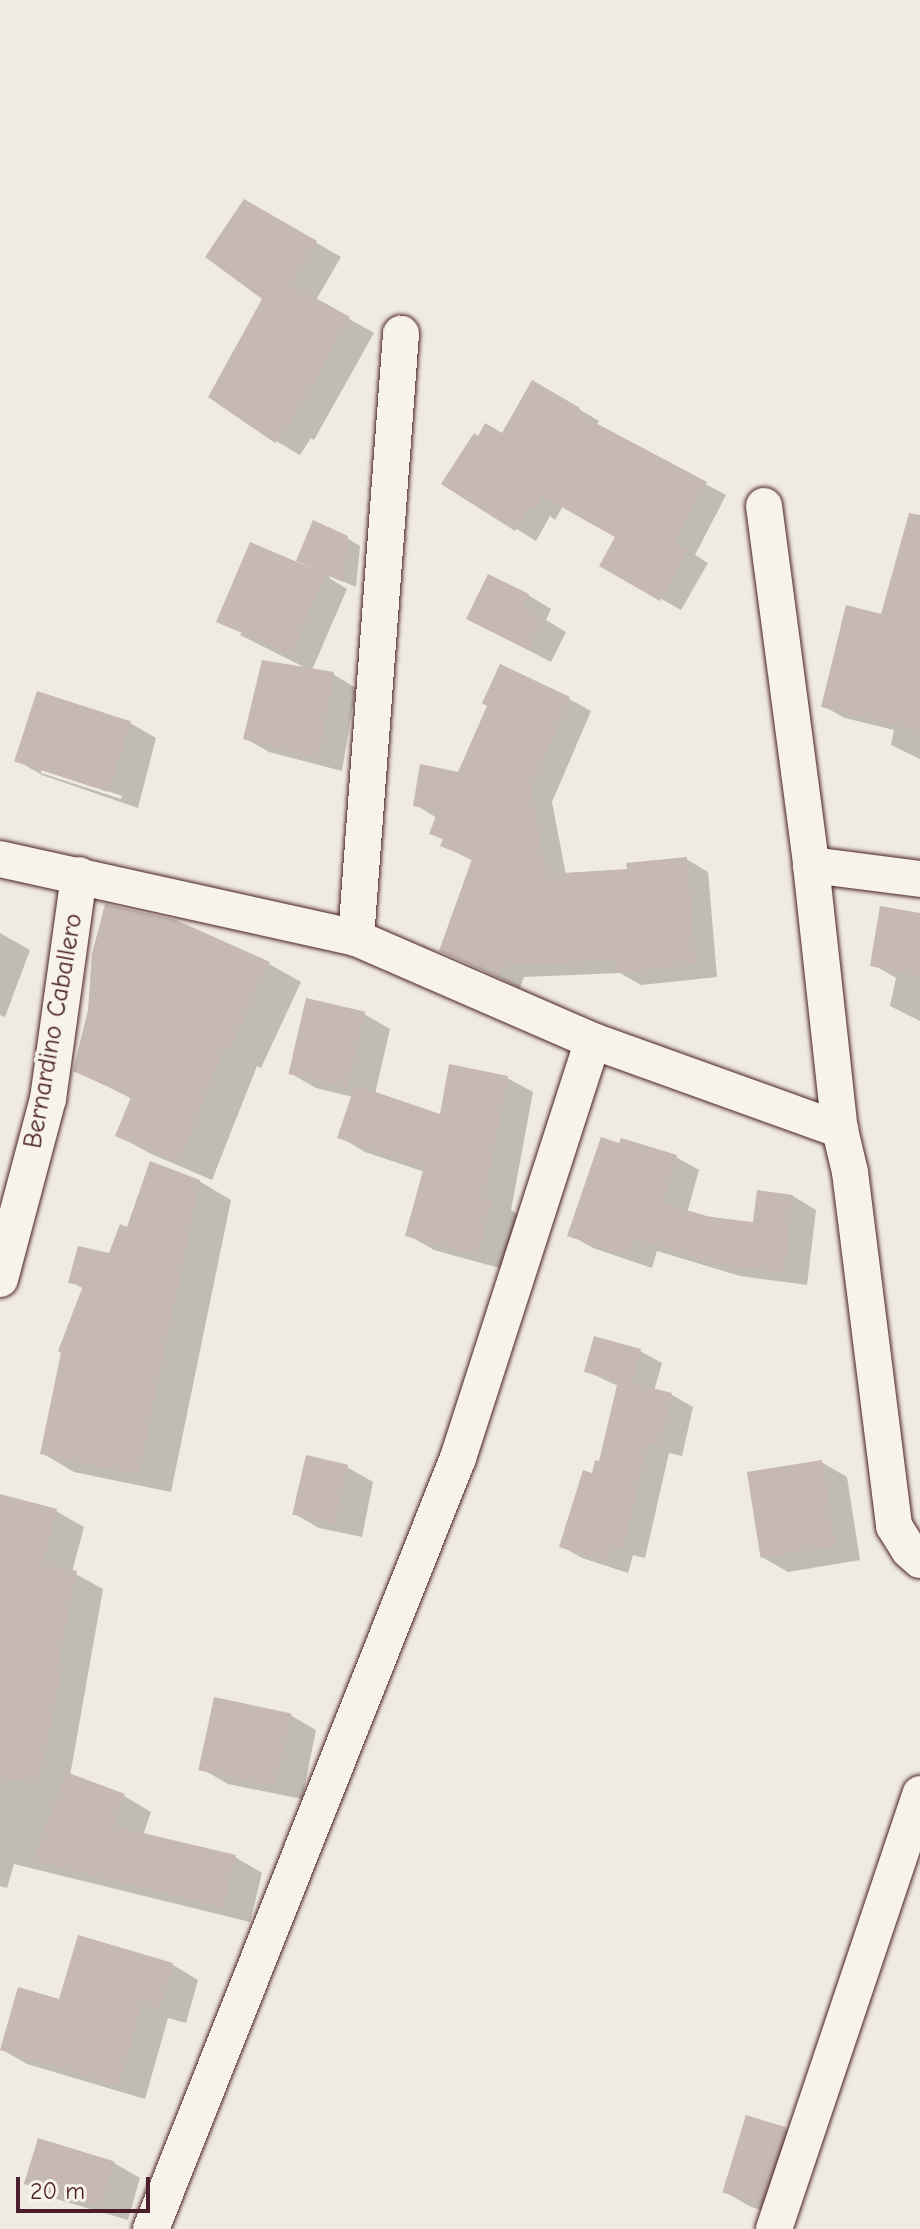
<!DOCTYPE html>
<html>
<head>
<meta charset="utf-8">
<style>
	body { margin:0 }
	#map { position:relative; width:920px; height:2229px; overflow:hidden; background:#f0ebe0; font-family:"Comic Neue",sans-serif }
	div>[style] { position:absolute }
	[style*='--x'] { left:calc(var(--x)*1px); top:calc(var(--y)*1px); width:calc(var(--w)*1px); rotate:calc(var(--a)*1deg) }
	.shadow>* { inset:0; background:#0003 }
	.building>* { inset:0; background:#c6b8b3; transform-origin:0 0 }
	.roads { filter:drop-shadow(0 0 2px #4a1f2b) drop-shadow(0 0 2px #4a1f2b) }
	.minor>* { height:36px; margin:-18px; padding:0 18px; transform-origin:18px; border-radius:18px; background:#f7f3e8 }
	span { translate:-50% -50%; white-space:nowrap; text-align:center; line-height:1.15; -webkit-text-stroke:8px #f7f3e8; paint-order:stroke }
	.street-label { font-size:26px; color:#4a1f2b }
	.scale { position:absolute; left:16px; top:2177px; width:134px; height:36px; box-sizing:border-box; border:4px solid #4a1f2b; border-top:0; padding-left:10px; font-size:24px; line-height:28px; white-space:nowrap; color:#4a1f2b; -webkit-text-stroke:6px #f7f3e8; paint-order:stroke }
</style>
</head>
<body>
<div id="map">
	<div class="shadow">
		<div style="clip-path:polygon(244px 201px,341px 257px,316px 300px,374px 333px,314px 440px,311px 438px,300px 455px,276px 441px,264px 299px)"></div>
		<div style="clip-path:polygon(533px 382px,599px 421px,596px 426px,726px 495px,695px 555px,708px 563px,681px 610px,601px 565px,617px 536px,563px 506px,555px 520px,550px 516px,536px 541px,444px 484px,479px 438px,503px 435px)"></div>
		<div style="clip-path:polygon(920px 528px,920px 759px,891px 745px,894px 730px,845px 718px,823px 706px,883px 616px)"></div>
		<div style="clip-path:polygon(347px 538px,360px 546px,356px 587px,330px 576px,329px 578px,347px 589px,312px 670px,333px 674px,356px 688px,342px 771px,269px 752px,245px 738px,308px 669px,240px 635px,310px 567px)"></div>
		<div style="clip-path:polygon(528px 595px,551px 609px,546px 620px,566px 632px,551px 662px,492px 631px)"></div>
		<div style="clip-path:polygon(569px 699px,591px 711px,552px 802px,566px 875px,629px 871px,686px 859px,708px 872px,717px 977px,641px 985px,620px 973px,524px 977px,520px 988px,442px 950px,473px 861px,442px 845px,444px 840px,432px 833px,437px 818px,416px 805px)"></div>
		<div style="clip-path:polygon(evenodd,130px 723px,156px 738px,138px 808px,42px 775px,16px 760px,130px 723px,41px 768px,122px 796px,121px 799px,41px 773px,41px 768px)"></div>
		<div style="clip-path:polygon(920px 915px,920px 1021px,890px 1006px,896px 978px,872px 964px)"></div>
		<div style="clip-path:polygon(0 933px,30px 950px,5px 1017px,0 1015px)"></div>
		<div style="clip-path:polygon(269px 964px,301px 982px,261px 1068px,257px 1066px,212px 1180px,149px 1153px,117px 1135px,132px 1099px,75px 1070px)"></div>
		<div style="clip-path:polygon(364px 1014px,390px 1029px,375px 1094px,441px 1116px,507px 1078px,533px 1092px,511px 1210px,518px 1215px,503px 1269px,434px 1250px,408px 1235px,425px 1172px,365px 1152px,340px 1137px,353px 1097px,316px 1088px,290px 1073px)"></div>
		<div style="clip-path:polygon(676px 1157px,699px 1170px,687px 1213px,755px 1224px,793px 1196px,816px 1210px,807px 1285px,740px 1276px,657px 1251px,652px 1268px,593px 1248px,570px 1235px)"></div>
		<div style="clip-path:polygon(199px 1181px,231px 1200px,171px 1492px,74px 1472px,42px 1453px,84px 1289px,71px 1282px,110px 1255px,128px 1229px)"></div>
		<div style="clip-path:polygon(640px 1351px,662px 1363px,654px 1391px,672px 1395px,693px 1407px,682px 1456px,669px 1453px,645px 1558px,633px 1555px,628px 1573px,582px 1558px,561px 1546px,601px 1464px,618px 1386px,586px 1371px)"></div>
		<div style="clip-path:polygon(821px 1462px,847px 1477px,860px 1560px,788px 1572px,762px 1557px)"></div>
		<div style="clip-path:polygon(347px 1467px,373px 1482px,362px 1537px,319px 1528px,293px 1513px)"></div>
		<div style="clip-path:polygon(0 1496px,56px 1511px,84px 1527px,72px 1572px,103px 1589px,70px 1776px,124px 1796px,151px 1812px,143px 1835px,235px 1857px,262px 1873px,250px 1922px,14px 1864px,7px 1888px,0 1886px)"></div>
		<div style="clip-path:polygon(290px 1715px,316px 1730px,302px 1799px,228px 1784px,202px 1769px)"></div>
		<div style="clip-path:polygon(79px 1937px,173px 1965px,198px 1980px,186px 2023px,168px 2018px,145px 2099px,27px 2064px,1px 2049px,61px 2001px)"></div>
		<div style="clip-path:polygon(785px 2129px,811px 2143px,786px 2217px,751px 2207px,725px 2192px)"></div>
		<div style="clip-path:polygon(114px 2163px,140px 2178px,128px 2220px,53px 2198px,28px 2183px)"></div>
	</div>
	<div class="building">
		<div style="clip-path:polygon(244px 199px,317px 241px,292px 285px,350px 317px,289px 427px,286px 426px,275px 443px,208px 397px,262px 299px,205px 257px)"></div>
		<div style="clip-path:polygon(532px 380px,580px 408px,577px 413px,707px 482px,675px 542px,688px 550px,660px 601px,599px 566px,615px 537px,542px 496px,534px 510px,529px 506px,515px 531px,441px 484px,474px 433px,478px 436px,485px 423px,502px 433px)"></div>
		<div style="clip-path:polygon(909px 513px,920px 515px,920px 731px,821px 707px,846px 605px,881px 614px)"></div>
		<div style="clip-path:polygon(313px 520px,348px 536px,343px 582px,296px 561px)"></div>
		<div style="left:250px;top:542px;width:82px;height:87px;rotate:23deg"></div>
		<div style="clip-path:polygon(488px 574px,529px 594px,523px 606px,544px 617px,528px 650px,466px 619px)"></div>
		<div style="clip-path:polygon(262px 660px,334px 672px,319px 759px,243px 739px)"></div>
		<div style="clip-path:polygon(500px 664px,570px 697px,531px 789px,547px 874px,627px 869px,626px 863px,687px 857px,696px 965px,617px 973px,616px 960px,502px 966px,498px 977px,439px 951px,472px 859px,440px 846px,443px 839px,429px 834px,438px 811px,413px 806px,420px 764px,458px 772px,487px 706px,482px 703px)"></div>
		<div style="left:37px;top:691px;width:99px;height:74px;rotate:18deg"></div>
		<div style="clip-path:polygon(105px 904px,176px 920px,270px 962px,228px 1051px,224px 1049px,179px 1163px,115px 1136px,131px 1097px,73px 1071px,88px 1010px,92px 954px)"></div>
		<div style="clip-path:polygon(880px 906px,920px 913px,920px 976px,870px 966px)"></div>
		<div style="left:306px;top:998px;width:61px;height:78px;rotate:13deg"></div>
		<div style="clip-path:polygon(449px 1064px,508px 1076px,485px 1196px,493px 1198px,477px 1256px,405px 1236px,424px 1167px,337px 1138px,355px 1085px,440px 1114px)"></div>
		<div style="clip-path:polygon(601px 1137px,619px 1143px,621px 1138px,677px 1155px,663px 1203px,710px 1217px,753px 1222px,757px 1190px,793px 1195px,784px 1273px,715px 1264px,634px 1239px,628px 1256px,567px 1236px)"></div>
		<div style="clip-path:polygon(150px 1161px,200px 1180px,139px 1475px,40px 1454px,61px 1353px,58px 1351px,83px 1286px,68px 1283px,78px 1246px,109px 1253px,120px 1224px,127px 1227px)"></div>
		<div style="clip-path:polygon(594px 1336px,641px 1349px,632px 1383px,672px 1393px,661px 1445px,648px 1442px,624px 1547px,612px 1545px,606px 1562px,559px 1547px,583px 1470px,592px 1473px,595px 1460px,599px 1461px,618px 1381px,584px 1372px)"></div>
		<div style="left:306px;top:1455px;width:43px;height:61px;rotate:13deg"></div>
		<div style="left:822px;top:1460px;width:87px;height:76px;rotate:81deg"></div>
		<div style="clip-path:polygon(0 1494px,57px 1509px,43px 1564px,77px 1571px,57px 1669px,62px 1670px,38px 1785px,0 1777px)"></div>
		<div style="left:214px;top:1697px;width:79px;height:75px;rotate:12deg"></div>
		<div style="clip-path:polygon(66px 1772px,125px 1794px,113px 1826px,236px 1855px,223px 1908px,33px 1861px)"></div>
		<div style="clip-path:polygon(78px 1935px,173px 1963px,160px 2010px,142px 2004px,119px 2086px,0 2050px,18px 1987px,59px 1999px)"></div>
		<div style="left:746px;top:2115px;width:42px;height:81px;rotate:17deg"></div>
		<div style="left:38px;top:2138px;width:80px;height:48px;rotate:17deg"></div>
	</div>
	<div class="roads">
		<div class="minor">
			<div style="--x:764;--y:506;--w:362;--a:82.5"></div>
			<div style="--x:811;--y:865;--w:267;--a:83.8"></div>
			<div style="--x:840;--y:1130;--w:43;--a:76.6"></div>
			<div style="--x:850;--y:1172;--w:357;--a:82.9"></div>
			<div style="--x:894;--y:1526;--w:28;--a:58"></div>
			<div style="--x:909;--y:1550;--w:15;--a:42"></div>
			<div style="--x:0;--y:859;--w:365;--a:12.5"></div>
			<div style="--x:356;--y:938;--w:258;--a:23.5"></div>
			<div style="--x:593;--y:1041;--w:263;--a:19.8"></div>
			<div style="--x:811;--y:865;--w:110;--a:7.3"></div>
			<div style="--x:356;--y:938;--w:606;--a:-85.74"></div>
			<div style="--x:0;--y:1279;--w:186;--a:-75.1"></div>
			<div style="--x:48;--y:1099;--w:226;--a:-82.1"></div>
			<div style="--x:151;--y:2229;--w:830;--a:-68.29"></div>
			<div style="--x:458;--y:1458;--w:438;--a:-72.1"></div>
			<div style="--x:774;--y:2229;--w:459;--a:-71.4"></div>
		</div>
	</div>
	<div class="street-label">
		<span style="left:54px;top:1031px;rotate:-80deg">Bernardino Caballero</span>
	</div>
	<div class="scale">20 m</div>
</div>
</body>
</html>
